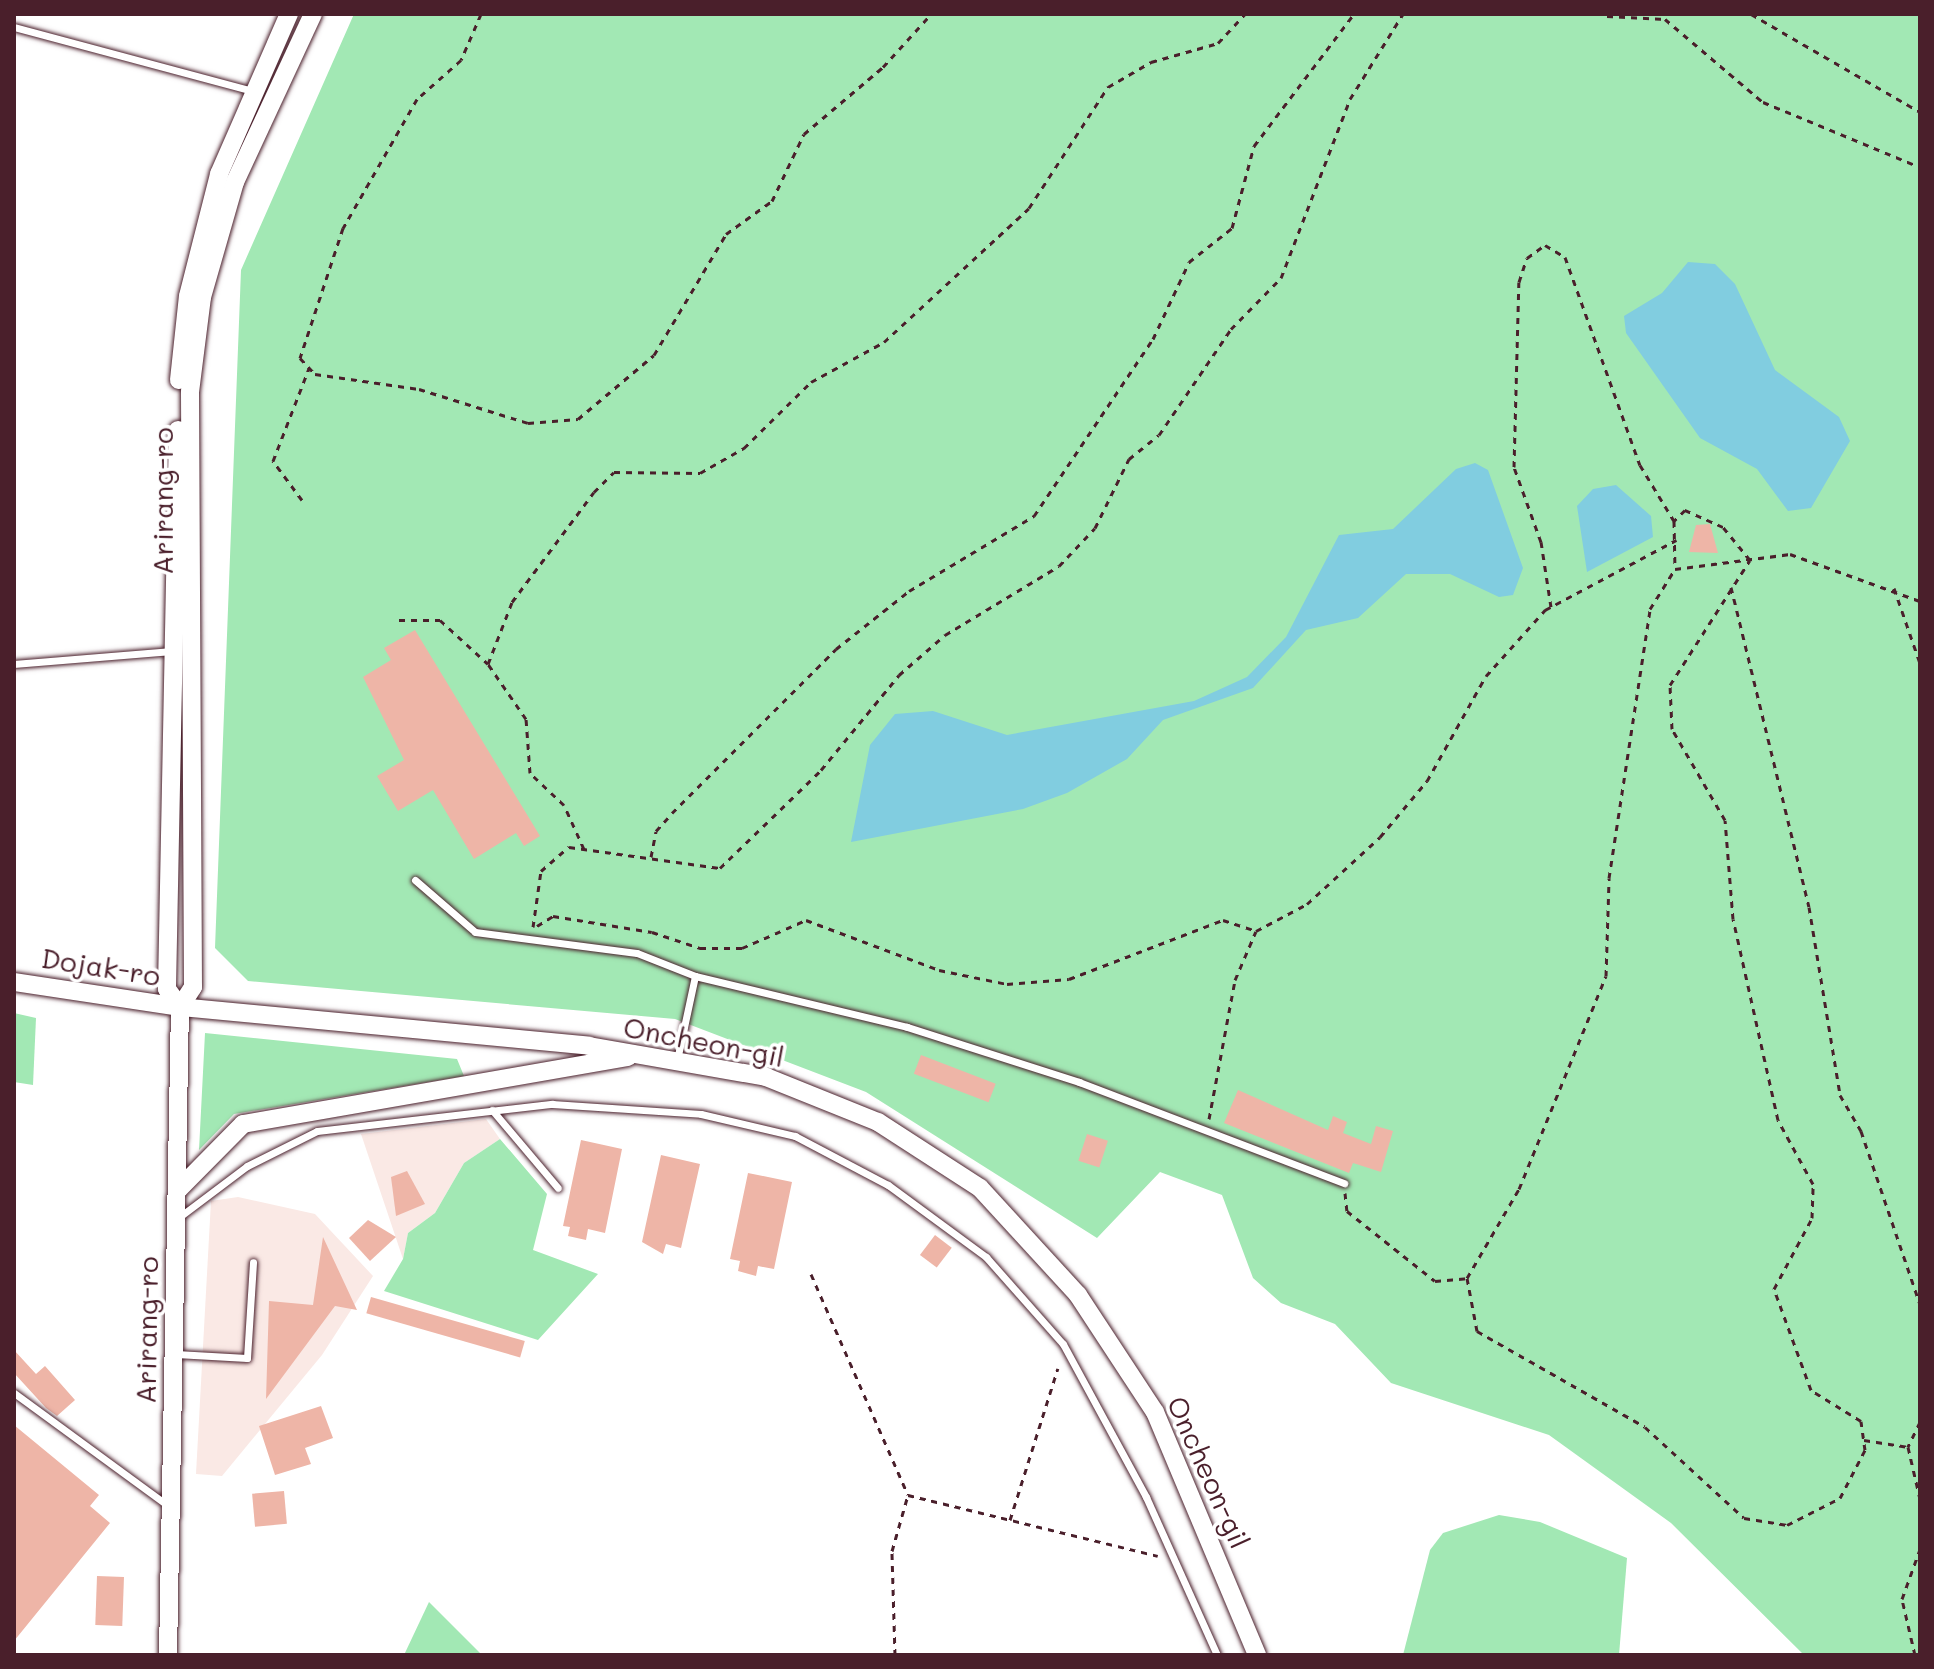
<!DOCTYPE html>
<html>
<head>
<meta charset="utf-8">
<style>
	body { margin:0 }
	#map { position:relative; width:1934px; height:1669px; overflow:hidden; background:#fff; font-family:Mali,sans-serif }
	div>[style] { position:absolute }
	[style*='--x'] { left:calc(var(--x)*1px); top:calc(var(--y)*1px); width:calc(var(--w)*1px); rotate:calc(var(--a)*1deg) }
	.built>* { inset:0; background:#fae9e5 }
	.green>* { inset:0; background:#a2e8b4 }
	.water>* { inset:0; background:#81cde0 }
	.building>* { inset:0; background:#eeb5a7; transform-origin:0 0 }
	.path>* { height:3px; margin-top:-1.5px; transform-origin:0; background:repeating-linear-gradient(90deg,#4a1f2b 0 6px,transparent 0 12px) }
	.roads { filter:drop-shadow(0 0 2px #4a1f2b) drop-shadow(0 0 2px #4a1f2b) }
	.lane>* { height:7px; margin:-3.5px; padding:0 3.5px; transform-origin:3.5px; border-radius:3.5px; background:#fff }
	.secondary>* { height:18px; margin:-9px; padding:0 9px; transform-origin:9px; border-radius:9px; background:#fff }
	span { translate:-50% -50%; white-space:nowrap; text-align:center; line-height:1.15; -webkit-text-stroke:7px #fff; paint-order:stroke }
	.street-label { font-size:28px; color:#4a1f2b }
	.frame { position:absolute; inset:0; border:16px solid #4a1f2b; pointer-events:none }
</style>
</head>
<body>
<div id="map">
	<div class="built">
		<div style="clip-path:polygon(486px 1119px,500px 1139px,464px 1163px,435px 1213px,408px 1233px,403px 1259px,361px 1134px)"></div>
		<div style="clip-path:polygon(238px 1197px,315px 1214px,373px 1276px,322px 1355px,222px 1476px,196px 1474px,211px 1201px)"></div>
	</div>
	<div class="green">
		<div style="clip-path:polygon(354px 14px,1920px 14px,1920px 1655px,1804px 1655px,1671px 1523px,1549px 1435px,1391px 1383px,1335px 1324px,1281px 1303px,1253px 1278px,1222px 1195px,1160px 1172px,1097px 1238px,866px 1092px,675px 1019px,248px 981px,215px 948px,241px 270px)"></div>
		<div style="clip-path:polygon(14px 1013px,36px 1018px,33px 1085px,14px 1082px)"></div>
		<div style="clip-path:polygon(205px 1033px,457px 1059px,464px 1076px,234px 1114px,199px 1150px)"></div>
		<div style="clip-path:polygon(500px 1139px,547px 1194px,533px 1250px,598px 1274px,538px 1340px,384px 1291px,403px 1259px,408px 1233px,435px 1213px,464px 1163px)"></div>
		<div style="clip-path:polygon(1499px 1515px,1540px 1522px,1627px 1558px,1619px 1655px,1403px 1655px,1430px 1550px,1443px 1533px)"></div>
		<div style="clip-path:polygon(429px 1602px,482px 1655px,404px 1655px)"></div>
	</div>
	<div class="water">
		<div style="clip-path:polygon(1688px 262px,1715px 264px,1735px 284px,1775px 370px,1839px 417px,1850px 441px,1811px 508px,1788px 511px,1757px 469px,1700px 438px,1626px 333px,1624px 316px,1662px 293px)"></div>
		<div style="clip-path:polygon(1475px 463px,1488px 470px,1523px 568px,1513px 595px,1499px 597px,1450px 574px,1406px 574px,1358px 618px,1306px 630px,1253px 688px,1163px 720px,1127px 759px,1067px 793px,1023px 809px,851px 842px,870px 745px,895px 714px,933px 711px,1007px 735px,1194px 701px,1247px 677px,1286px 637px,1339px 535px,1393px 529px,1456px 469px)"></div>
		<div style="clip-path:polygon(1616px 485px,1651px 516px,1653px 537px,1587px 572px,1577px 506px,1593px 489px)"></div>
	</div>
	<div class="building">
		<div style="clip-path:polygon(1710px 524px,1718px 553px,1689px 552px,1696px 525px)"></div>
		<div style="clip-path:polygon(415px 630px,540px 836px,524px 846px,516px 833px,474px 859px,433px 790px,398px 811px,377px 776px,404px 760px,363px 677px,391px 660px,384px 648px)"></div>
		<div style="left:921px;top:1055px;width:80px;height:20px;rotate:21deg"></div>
		<div style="clip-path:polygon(1238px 1090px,1328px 1130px,1333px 1116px,1347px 1122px,1343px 1133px,1371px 1144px,1376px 1126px,1393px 1131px,1381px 1172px,1353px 1163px,1349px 1173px,1224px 1123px)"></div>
		<div style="left:1087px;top:1134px;width:22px;height:28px;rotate:18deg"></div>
		<div style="clip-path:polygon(581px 1140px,622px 1149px,605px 1233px,588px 1229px,586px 1240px,568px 1236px,570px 1227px,563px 1226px)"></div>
		<div style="clip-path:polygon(661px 1155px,700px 1164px,681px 1248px,666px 1244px,663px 1254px,642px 1242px)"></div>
		<div style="clip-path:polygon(407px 1171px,425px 1204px,396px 1216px,391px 1177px)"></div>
		<div style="clip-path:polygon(748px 1173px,792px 1182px,774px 1269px,758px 1266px,756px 1276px,738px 1271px,740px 1261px,730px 1259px)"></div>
		<div style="clip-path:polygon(368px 1220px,396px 1237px,370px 1261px,349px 1238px)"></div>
		<div style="left:935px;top:1235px;width:21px;height:25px;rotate:37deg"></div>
		<div style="clip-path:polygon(323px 1237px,357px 1310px,335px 1306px,266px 1399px,269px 1301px,313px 1305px)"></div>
		<div style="left:371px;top:1297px;width:160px;height:17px;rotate:16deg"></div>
		<div style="clip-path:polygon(14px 1350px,36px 1374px,45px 1366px,75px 1400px,57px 1416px,46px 1408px,14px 1373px)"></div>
		<div style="clip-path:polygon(321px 1406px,333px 1438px,305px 1448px,311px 1464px,275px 1475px,259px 1426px)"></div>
		<div style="clip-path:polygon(14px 1425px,99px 1495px,90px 1506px,110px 1523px,14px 1641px)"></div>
		<div style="left:284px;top:1491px;width:33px;height:32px;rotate:85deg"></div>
		<div style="left:97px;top:1576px;width:27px;height:49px;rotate:2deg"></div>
	</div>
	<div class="path">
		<div style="--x:481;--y:14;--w:50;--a:113.5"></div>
		<div style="--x:461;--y:60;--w:59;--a:138.4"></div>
		<div style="--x:417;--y:99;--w:149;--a:119.8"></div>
		<div style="--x:343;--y:228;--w:137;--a:108.3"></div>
		<div style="--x:300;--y:358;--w:22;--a:47"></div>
		<div style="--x:315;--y:374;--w:105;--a:8.2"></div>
		<div style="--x:419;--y:389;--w:114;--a:17.3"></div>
		<div style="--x:528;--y:423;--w:50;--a:-4.6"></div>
		<div style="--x:578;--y:419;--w:99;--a:-40.1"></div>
		<div style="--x:654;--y:355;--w:141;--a:-59.2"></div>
		<div style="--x:726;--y:234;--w:57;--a:-35.7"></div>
		<div style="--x:772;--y:201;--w:74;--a:-64.5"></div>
		<div style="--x:804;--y:134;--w:104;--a:-40.3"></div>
		<div style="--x:883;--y:67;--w:72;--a:-47.8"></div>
		<div style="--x:1751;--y:14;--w:195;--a:30.1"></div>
		<div style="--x:1607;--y:16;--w:58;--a:3"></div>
		<div style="--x:1665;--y:19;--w:128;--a:40.3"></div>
		<div style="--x:1763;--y:102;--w:170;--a:22.5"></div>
		<div style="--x:302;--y:500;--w:49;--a:-126.6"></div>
		<div style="--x:273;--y:461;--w:100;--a:-68.8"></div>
		<div style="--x:1731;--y:587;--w:329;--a:76.3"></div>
		<div style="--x:1809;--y:907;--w:191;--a:80.6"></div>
		<div style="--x:1840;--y:1095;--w:42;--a:59.7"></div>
		<div style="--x:1861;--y:1131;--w:183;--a:71.2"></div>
		<div style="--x:1894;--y:588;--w:79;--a:70.9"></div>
		<div style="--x:1551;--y:607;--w:66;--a:-98.7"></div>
		<div style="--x:1541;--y:542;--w:80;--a:-109.8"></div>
		<div style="--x:1514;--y:467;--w:185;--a:-88.5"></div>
		<div style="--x:1519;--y:282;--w:25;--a:-72"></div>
		<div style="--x:1527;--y:258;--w:22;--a:-36"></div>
		<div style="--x:1545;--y:245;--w:23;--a:31"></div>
		<div style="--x:1565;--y:257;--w:221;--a:70.2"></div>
		<div style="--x:1640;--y:465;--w:66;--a:58.7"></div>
		<div style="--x:399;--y:620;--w:41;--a:0"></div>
		<div style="--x:440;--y:620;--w:65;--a:42.5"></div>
		<div style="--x:584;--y:849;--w:48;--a:-114.4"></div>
		<div style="--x:564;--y:805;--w:47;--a:-136.7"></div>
		<div style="--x:530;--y:773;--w:54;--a:-94.2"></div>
		<div style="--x:526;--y:719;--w:67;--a:-124.6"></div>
		<div style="--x:488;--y:664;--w:66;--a:-68.8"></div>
		<div style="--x:512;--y:602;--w:137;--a:-53.3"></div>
		<div style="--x:594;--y:492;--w:28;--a:-45"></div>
		<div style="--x:614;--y:472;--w:86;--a:0.7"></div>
		<div style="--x:700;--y:473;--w:51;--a:-29.6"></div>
		<div style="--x:744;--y:448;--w:94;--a:-44.6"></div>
		<div style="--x:811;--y:382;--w:83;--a:-28.7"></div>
		<div style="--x:884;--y:342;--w:197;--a:-42.7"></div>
		<div style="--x:1029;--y:208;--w:145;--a:-56.9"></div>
		<div style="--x:1108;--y:87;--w:50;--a:-30.2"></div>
		<div style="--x:1151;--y:62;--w:70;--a:-15.8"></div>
		<div style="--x:1218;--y:43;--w:40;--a:-47"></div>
		<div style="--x:651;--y:857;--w:26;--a:-79"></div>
		<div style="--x:656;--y:831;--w:24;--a:-48"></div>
		<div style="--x:672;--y:813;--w:232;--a:-45"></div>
		<div style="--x:836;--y:649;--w:93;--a:-38.5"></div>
		<div style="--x:909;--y:591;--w:146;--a:-31"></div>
		<div style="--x:1034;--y:516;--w:213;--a:-56.1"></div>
		<div style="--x:1153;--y:339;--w:85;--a:-64.9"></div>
		<div style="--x:1189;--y:262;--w:55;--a:-38.3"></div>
		<div style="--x:1232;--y:228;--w:85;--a:-75"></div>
		<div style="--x:1254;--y:146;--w:166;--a:-52.9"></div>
		<div style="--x:537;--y:926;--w:19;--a:-32"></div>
		<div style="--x:553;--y:916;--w:100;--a:9.2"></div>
		<div style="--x:652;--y:932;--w:51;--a:18.4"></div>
		<div style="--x:700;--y:948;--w:42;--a:0"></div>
		<div style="--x:742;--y:948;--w:70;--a:-23.6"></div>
		<div style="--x:806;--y:920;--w:142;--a:20.6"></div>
		<div style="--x:939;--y:970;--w:69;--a:11.6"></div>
		<div style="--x:1007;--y:984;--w:62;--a:-4.6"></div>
		<div style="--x:1069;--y:979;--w:165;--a:-21"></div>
		<div style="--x:1223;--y:920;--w:35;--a:18"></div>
		<div style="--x:533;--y:927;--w:57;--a:-81.9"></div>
		<div style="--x:541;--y:871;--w:37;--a:-41"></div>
		<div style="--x:569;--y:847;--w:152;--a:7.9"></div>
		<div style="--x:720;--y:868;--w:141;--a:-44.1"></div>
		<div style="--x:821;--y:770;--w:123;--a:-50.6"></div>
		<div style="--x:899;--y:675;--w:61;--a:-41"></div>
		<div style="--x:945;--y:635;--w:133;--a:-31.2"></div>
		<div style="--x:1059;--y:566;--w:52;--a:-46.5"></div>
		<div style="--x:1095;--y:528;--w:77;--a:-63.8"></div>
		<div style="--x:1129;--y:459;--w:38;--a:-39"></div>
		<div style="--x:1159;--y:435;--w:128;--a:-55.8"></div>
		<div style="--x:1231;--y:329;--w:71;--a:-45.6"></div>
		<div style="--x:1281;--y:278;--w:192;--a:-68.9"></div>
		<div style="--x:1350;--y:99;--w:100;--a:-58.1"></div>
		<div style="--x:1209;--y:1119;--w:141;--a:-79.4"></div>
		<div style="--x:1235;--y:980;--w:53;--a:-66.8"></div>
		<div style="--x:1256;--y:931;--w:58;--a:-27.9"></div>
		<div style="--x:1307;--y:904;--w:99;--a:-42.5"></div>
		<div style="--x:1380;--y:837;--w:73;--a:-50"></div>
		<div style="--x:1427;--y:781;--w:120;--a:-60.7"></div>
		<div style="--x:1486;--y:676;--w:89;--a:-48.2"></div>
		<div style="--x:1545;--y:610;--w:149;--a:-28.1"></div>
		<div style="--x:1345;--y:1193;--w:18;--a:84"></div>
		<div style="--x:1347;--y:1211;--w:112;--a:38.5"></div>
		<div style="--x:1435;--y:1281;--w:32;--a:-5"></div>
		<div style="--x:1467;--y:1278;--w:103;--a:-59.7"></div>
		<div style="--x:1519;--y:1189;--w:230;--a:-67.8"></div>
		<div style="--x:1606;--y:976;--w:98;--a:-88.2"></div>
		<div style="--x:1609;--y:878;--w:272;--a:-81.3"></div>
		<div style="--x:1650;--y:609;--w:47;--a:-58"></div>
		<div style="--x:1675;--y:569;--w:116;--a:-7.4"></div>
		<div style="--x:1790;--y:554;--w:138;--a:19.9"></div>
		<div style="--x:811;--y:1274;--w:241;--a:66.3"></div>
		<div style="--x:1467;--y:1278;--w:54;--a:79.3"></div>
		<div style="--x:1477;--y:1331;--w:193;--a:29.7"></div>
		<div style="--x:1645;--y:1427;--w:134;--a:42.6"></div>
		<div style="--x:1744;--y:1518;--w:44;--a:9.2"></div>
		<div style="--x:1787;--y:1525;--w:59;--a:-27"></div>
		<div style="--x:1840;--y:1498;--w:54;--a:-62.5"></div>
		<div style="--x:1865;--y:1450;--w:29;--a:-98"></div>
		<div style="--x:1861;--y:1421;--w:59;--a:-148.2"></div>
		<div style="--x:1811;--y:1390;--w:108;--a:-110.1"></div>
		<div style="--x:1774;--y:1289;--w:81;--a:-61.8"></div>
		<div style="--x:1812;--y:1218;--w:34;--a:-88"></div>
		<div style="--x:1813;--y:1184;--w:73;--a:-118.7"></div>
		<div style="--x:1778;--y:1120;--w:206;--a:-102.6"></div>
		<div style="--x:1733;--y:919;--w:99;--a:-94.6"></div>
		<div style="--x:1725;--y:820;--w:105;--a:-120.2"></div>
		<div style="--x:1672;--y:729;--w:44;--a:-92.6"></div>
		<div style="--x:1670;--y:685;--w:148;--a:-57.4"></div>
		<div style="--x:1750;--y:560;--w:43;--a:-129.3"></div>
		<div style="--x:1723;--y:527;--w:42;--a:-155.9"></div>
		<div style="--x:1685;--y:510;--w:16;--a:135"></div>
		<div style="--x:1674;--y:521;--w:48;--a:88.8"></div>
		<div style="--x:1920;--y:1422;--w:28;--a:116"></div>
		<div style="--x:1908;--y:1447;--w:53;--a:77"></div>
		<div style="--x:1864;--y:1440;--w:45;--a:9"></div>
		<div style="--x:1010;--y:1520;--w:159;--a:-72.5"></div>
		<div style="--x:895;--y:1655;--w:104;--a:-91.7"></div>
		<div style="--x:892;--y:1551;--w:58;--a:-74.1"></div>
		<div style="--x:908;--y:1495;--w:257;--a:13.7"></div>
		<div style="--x:1915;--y:1655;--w:57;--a:-103.1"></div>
		<div style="--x:1902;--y:1599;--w:53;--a:-70.2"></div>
	</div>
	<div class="roads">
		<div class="lane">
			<div style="--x:14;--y:27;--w:247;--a:15"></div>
			<div style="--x:14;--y:664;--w:158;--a:-4.7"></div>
			<div style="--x:415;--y:880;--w:79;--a:40.9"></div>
			<div style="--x:475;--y:932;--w:163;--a:7.4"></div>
			<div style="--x:637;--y:953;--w:62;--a:21.6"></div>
			<div style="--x:695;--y:976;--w:86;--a:102.1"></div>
			<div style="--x:695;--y:976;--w:218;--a:13.5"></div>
			<div style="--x:907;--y:1027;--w:181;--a:17.7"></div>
			<div style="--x:1079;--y:1082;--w:284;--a:20.9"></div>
			<div style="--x:492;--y:1110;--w:102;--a:49.8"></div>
			<div style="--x:178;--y:1218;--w:86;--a:-37"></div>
			<div style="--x:247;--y:1166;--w:78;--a:-26.6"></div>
			<div style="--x:317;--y:1131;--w:237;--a:-6.6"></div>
			<div style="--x:552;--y:1104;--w:149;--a:3.8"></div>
			<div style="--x:701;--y:1114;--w:97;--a:13.2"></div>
			<div style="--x:795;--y:1136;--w:105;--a:27.8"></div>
			<div style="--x:888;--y:1185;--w:122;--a:36.3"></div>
			<div style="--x:986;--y:1257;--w:116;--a:48.5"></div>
			<div style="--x:1063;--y:1344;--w:174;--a:61.5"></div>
			<div style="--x:1146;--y:1497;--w:173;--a:65.8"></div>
			<div style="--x:176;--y:1354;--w:71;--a:3.2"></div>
			<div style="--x:247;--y:1358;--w:96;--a:-86.4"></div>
			<div style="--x:14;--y:1393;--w:190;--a:36.2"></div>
		</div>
		<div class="secondary">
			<div style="--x:179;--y:380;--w:84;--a:-83.9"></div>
			<div style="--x:188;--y:296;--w:126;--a:-75.7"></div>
			<div style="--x:219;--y:174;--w:175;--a:-66.4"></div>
			<div style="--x:178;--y:430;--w:559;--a:91.13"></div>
			<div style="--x:167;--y:989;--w:22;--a:54"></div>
			<div style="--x:14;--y:982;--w:168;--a:8.6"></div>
			<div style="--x:180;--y:1007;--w:411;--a:5.4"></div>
			<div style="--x:589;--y:1046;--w:180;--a:9.9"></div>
			<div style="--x:766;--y:1077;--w:121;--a:21.9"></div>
			<div style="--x:878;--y:1122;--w:121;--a:32.9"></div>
			<div style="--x:980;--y:1188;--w:145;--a:47.5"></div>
			<div style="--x:1078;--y:1295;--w:140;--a:56.7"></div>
			<div style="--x:1155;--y:1412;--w:264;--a:67.2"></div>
			<div style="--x:177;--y:1191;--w:94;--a:-45.4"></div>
			<div style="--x:243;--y:1124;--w:391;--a:-9.9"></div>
			<div style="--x:168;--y:1655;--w:648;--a:-88.94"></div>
			<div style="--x:180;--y:1007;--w:24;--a:-57"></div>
			<div style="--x:193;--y:987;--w:595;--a:-90.29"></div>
			<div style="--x:190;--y:392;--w:96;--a:-82.8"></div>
			<div style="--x:202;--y:297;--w:120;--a:-74"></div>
			<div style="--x:235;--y:182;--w:185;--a:-65.1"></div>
		</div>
	</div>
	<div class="street-label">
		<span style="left:162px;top:501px;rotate:-90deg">Arirang-ro</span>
		<span style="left:101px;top:966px;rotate:9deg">Dojak-ro</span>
		<span style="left:704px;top:1041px;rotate:11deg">Oncheon-gil</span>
		<span style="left:146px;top:1330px;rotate:-89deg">Arirang-ro</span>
		<span style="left:1209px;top:1472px;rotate:66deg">Oncheon-gil</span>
	</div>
	<div class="frame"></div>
</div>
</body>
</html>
